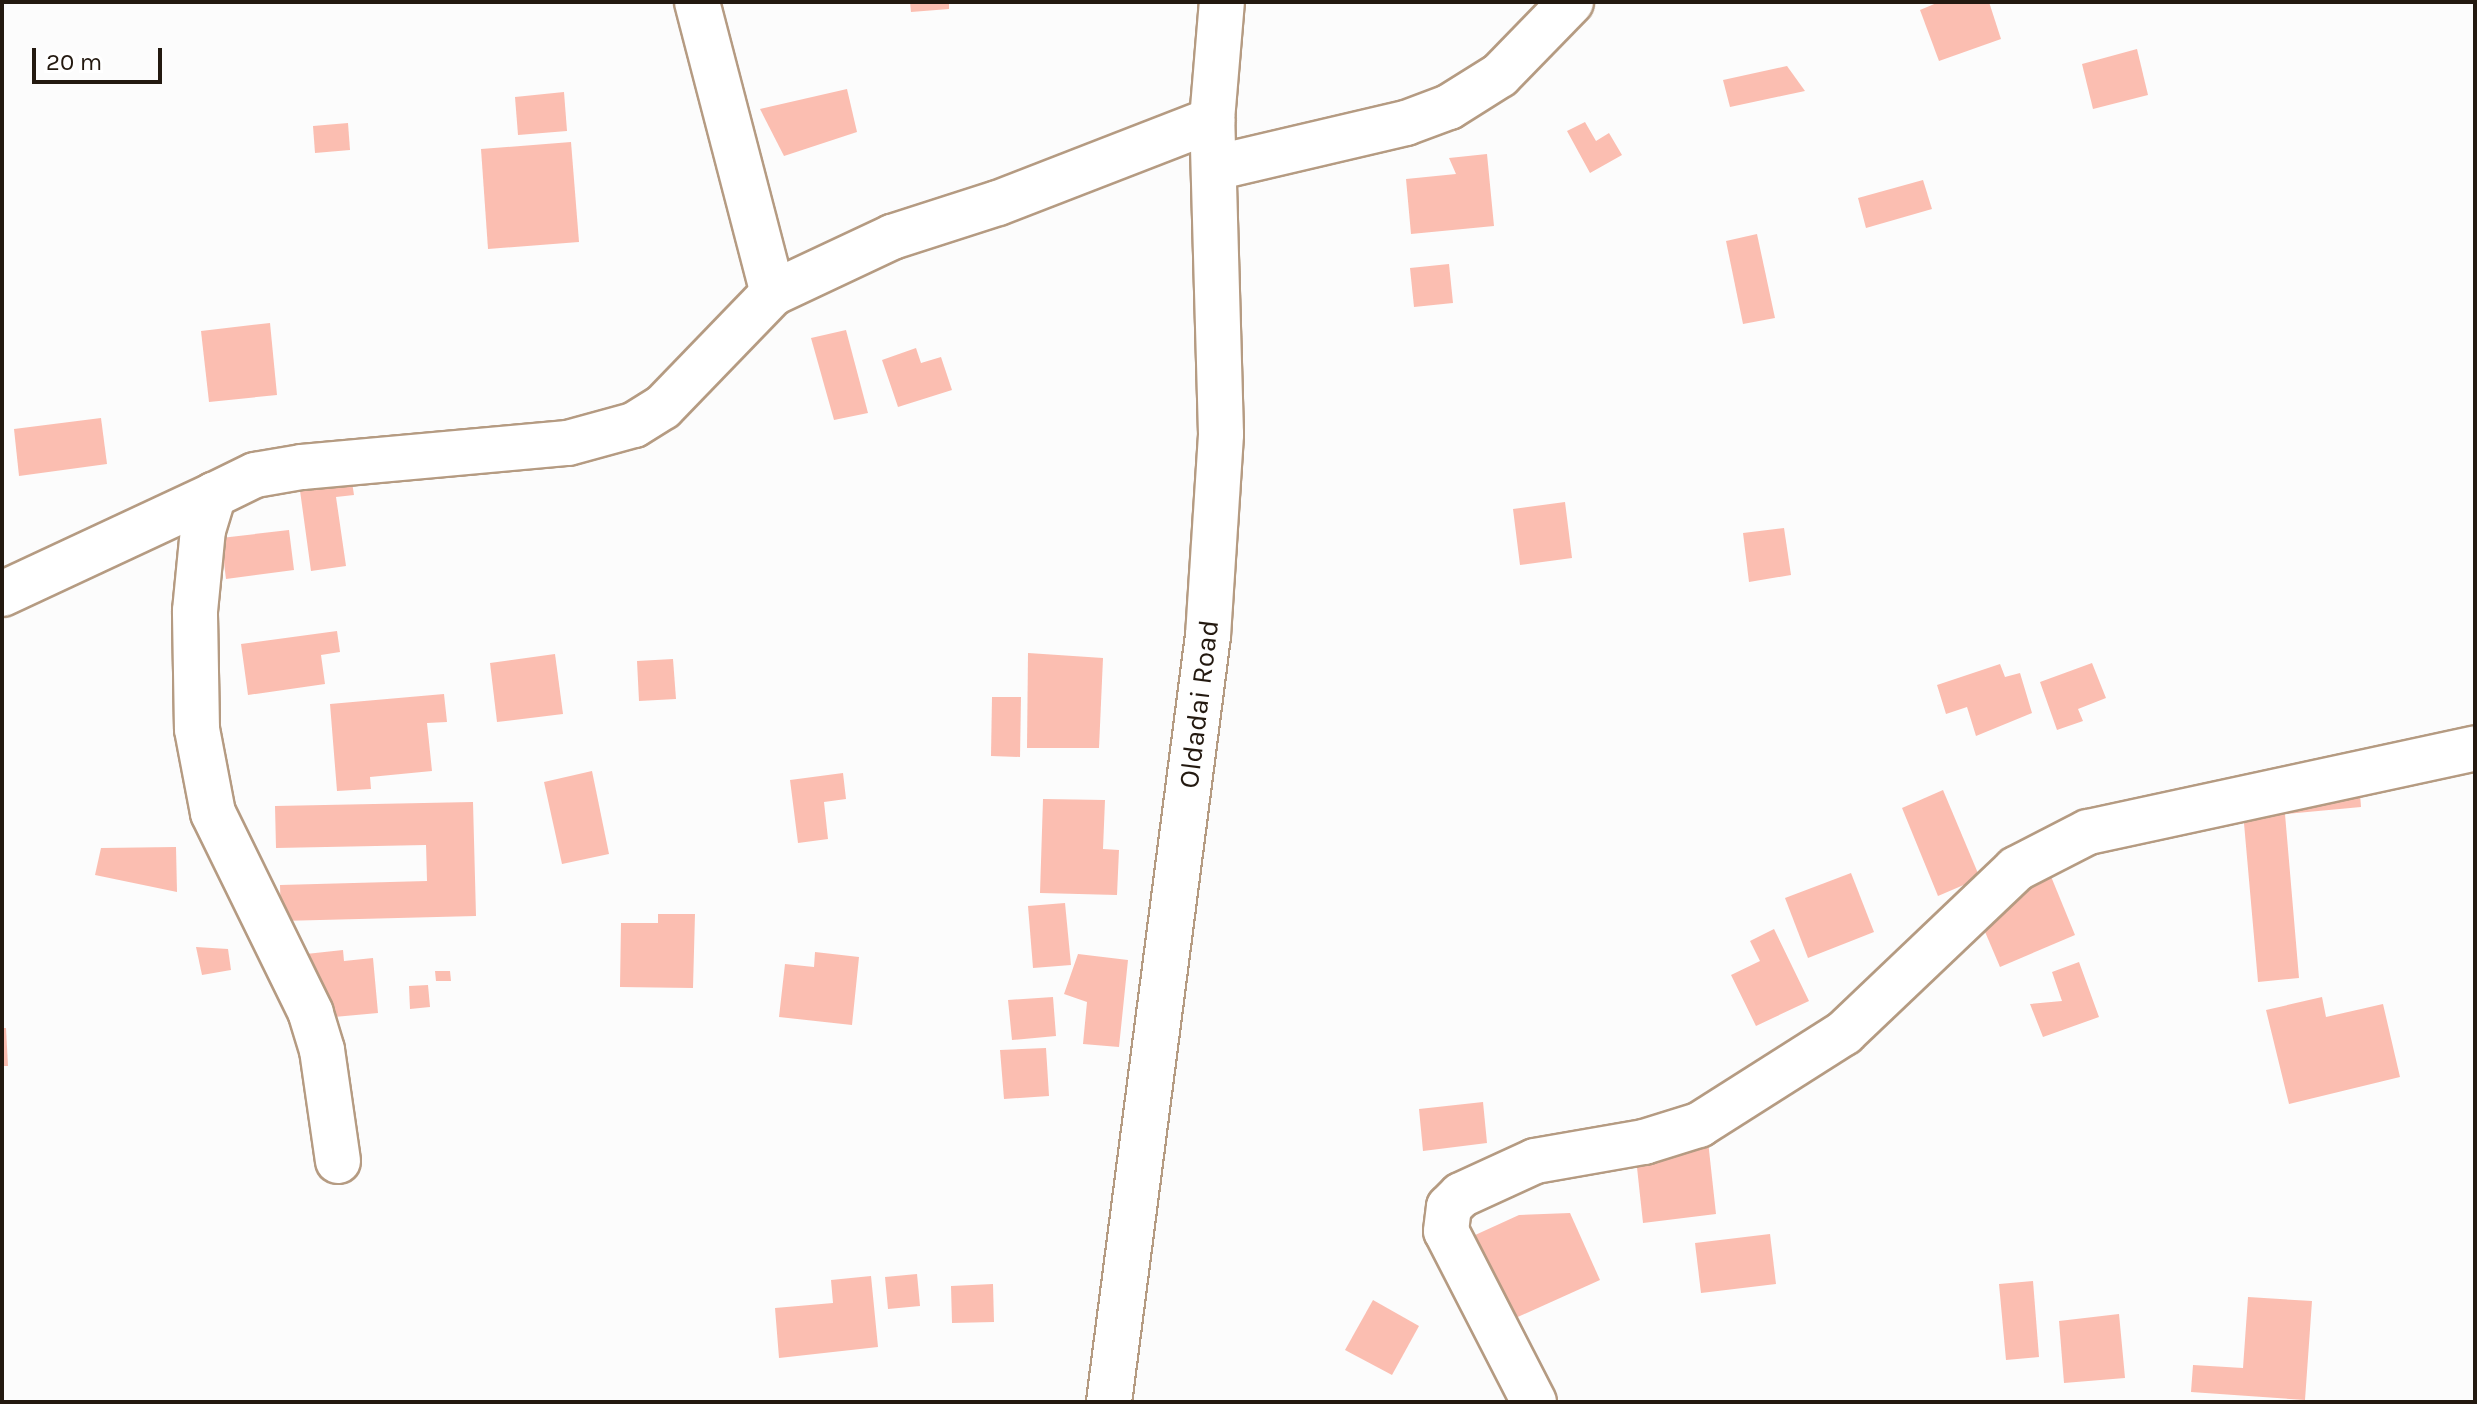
<!DOCTYPE html>
<html>
<head>
<meta charset="utf-8">
<style>
	body { margin:0 }
	#map { position:relative; width:2477px; height:1404px; overflow:hidden; background:#fcfcfc; font-family:Karla,sans-serif }
	div>[style] { position:absolute }
	.building>* { inset:0; background:#fbbeb1 }
	.roads { filter:drop-shadow(2px 0 #b59b82) drop-shadow(-2px 0 #b59b82) drop-shadow(0 2px #b59b82) drop-shadow(0 -2px #b59b82) }
	.minor>* { height:44px; margin:-22px; padding:0 22px; transform-origin:22px; border-radius:22px; background:#fff }
	span { translate:-50% -50%; white-space:nowrap; text-align:center; line-height:1.15; -webkit-text-stroke:6px #fff; paint-order:stroke }
	.street-label { font-size:28px; color:#231910 }
	.frame { position:absolute; inset:0; border:4px solid #231910; pointer-events:none }
	.scale { position:absolute; left:32px; top:48px; width:130px; height:36px; box-sizing:border-box; border:4px solid #231910; border-top:0; padding-left:10px; font-size:24px; line-height:28px; white-space:nowrap; color:#231910; -webkit-text-stroke:6px #fff; paint-order:stroke }
</style>
</head>
<body>
<div id="map">
	<div class="building">
		<i style="clip-path:polygon(910px 2px,949px 2px,949px 9px,911px 12px)"></i>
		<i style="clip-path:polygon(1989px 2px,2001px 39px,1939px 61px,1920px 10px,1939px 2px)"></i>
		<i style="clip-path:polygon(2137px 49px,2148px 95px,2093px 109px,2082px 64px)"></i>
		<i style="clip-path:polygon(1787px 66px,1805px 91px,1730px 107px,1723px 80px)"></i>
		<i style="clip-path:polygon(847px 89px,857px 132px,784px 156px,760px 109px)"></i>
		<i style="clip-path:polygon(564px 92px,567px 131px,518px 135px,515px 97px)"></i>
		<i style="clip-path:polygon(1585px 122px,1596px 141px,1609px 133px,1622px 155px,1590px 173px,1567px 131px)"></i>
		<i style="clip-path:polygon(348px 123px,350px 150px,315px 153px,313px 126px)"></i>
		<i style="clip-path:polygon(571px 142px,579px 242px,488px 249px,481px 149px)"></i>
		<i style="clip-path:polygon(1487px 154px,1494px 226px,1411px 234px,1406px 179px,1456px 174px,1449px 158px)"></i>
		<i style="clip-path:polygon(1923px 180px,1932px 209px,1866px 228px,1858px 198px)"></i>
		<i style="clip-path:polygon(1757px 234px,1775px 318px,1743px 324px,1726px 241px)"></i>
		<i style="clip-path:polygon(1449px 264px,1453px 303px,1414px 307px,1410px 268px)"></i>
		<i style="clip-path:polygon(270px 323px,277px 395px,209px 402px,201px 331px)"></i>
		<i style="clip-path:polygon(846px 330px,868px 413px,834px 420px,811px 338px)"></i>
		<i style="clip-path:polygon(916px 348px,921px 363px,941px 357px,952px 390px,898px 407px,882px 360px)"></i>
		<i style="clip-path:polygon(101px 418px,107px 464px,19px 476px,14px 429px)"></i>
		<i style="clip-path:polygon(350px 469px,354px 495px,336px 497px,346px 566px,311px 571px,298px 476px)"></i>
		<i style="clip-path:polygon(1565px 502px,1572px 558px,1520px 565px,1513px 509px)"></i>
		<i style="clip-path:polygon(1784px 528px,1791px 575px,1749px 582px,1743px 533px)"></i>
		<i style="clip-path:polygon(289px 530px,294px 570px,226px 579px,221px 538px)"></i>
		<i style="clip-path:polygon(337px 631px,340px 652px,321px 655px,325px 684px,248px 695px,241px 644px)"></i>
		<i style="clip-path:polygon(1028px 653px,1103px 658px,1099px 748px,1027px 748px)"></i>
		<i style="clip-path:polygon(555px 654px,563px 714px,497px 722px,490px 663px)"></i>
		<i style="clip-path:polygon(673px 659px,676px 699px,639px 701px,637px 661px)"></i>
		<i style="clip-path:polygon(2092px 663px,2106px 698px,2078px 709px,2083px 721px,2057px 730px,2040px 682px)"></i>
		<i style="clip-path:polygon(2000px 664px,2005px 677px,2020px 673px,2032px 713px,1976px 736px,1967px 707px,1946px 714px,1937px 685px)"></i>
		<i style="clip-path:polygon(444px 694px,447px 722px,427px 723px,432px 771px,370px 777px,371px 789px,337px 791px,330px 704px)"></i>
		<i style="clip-path:polygon(992px 697px,1021px 697px,1020px 757px,991px 756px)"></i>
		<i style="clip-path:polygon(2358px 767px,2361px 807px,2285px 814px,2299px 978px,2258px 982px,2240px 778px)"></i>
		<i style="clip-path:polygon(592px 771px,609px 854px,562px 864px,544px 782px)"></i>
		<i style="clip-path:polygon(843px 773px,846px 799px,824px 802px,828px 839px,798px 843px,790px 780px)"></i>
		<i style="clip-path:polygon(1943px 790px,1980px 878px,1938px 896px,1902px 808px)"></i>
		<i style="clip-path:polygon(1043px 799px,1105px 800px,1103px 849px,1119px 850px,1117px 895px,1040px 893px)"></i>
		<i style="clip-path:polygon(473px 802px,476px 916px,281px 921px,280px 885px,427px 881px,426px 845px,276px 848px,275px 806px)"></i>
		<i style="clip-path:polygon(176px 847px,177px 892px,95px 875px,101px 848px)"></i>
		<i style="clip-path:polygon(1851px 873px,1874px 932px,1808px 958px,1785px 898px)"></i>
		<i style="clip-path:polygon(2050px 874px,2075px 935px,2000px 967px,1974px 906px)"></i>
		<i style="clip-path:polygon(1065px 903px,1071px 965px,1033px 968px,1028px 906px)"></i>
		<i style="clip-path:polygon(658px 914px,695px 914px,693px 988px,620px 987px,621px 923px,658px 923px)"></i>
		<i style="clip-path:polygon(1774px 929px,1809px 1001px,1756px 1026px,1731px 975px,1760px 961px,1750px 941px)"></i>
		<i style="clip-path:polygon(196px 947px,228px 949px,231px 970px,202px 975px)"></i>
		<i style="clip-path:polygon(343px 950px,344px 961px,373px 958px,378px 1013px,312px 1019px,306px 954px)"></i>
		<i style="clip-path:polygon(815px 952px,859px 957px,852px 1025px,779px 1017px,785px 964px,814px 967px)"></i>
		<i style="clip-path:polygon(1078px 954px,1128px 960px,1119px 1047px,1083px 1044px,1087px 1002px,1064px 994px)"></i>
		<i style="clip-path:polygon(2079px 962px,2099px 1017px,2043px 1037px,2030px 1004px,2062px 1001px,2052px 972px)"></i>
		<i style="clip-path:polygon(435px 971px,450px 971px,451px 981px,436px 981px)"></i>
		<i style="clip-path:polygon(428px 985px,430px 1007px,410px 1009px,409px 986px)"></i>
		<i style="clip-path:polygon(1053px 997px,1056px 1036px,1012px 1040px,1008px 1000px)"></i>
		<i style="clip-path:polygon(2322px 997px,2326px 1017px,2383px 1004px,2400px 1077px,2289px 1104px,2266px 1010px)"></i>
		<i style="clip-path:polygon(2px 1028px,6px 1028px,8px 1066px,2px 1066px)"></i>
		<i style="clip-path:polygon(1046px 1048px,1049px 1096px,1004px 1099px,1000px 1050px)"></i>
		<i style="clip-path:polygon(1483px 1102px,1487px 1143px,1423px 1151px,1419px 1109px)"></i>
		<i style="clip-path:polygon(1708px 1141px,1716px 1214px,1643px 1223px,1635px 1149px)"></i>
		<i style="clip-path:polygon(1570px 1213px,1600px 1280px,1511px 1320px,1473px 1236px,1519px 1215px)"></i>
		<i style="clip-path:polygon(1770px 1234px,1776px 1284px,1701px 1293px,1695px 1243px)"></i>
		<i style="clip-path:polygon(917px 1274px,920px 1306px,888px 1309px,885px 1277px)"></i>
		<i style="clip-path:polygon(871px 1276px,878px 1347px,779px 1358px,775px 1308px,833px 1303px,831px 1280px)"></i>
		<i style="clip-path:polygon(2033px 1281px,2039px 1357px,2006px 1360px,1999px 1284px)"></i>
		<i style="clip-path:polygon(993px 1284px,994px 1322px,952px 1323px,951px 1286px)"></i>
		<i style="clip-path:polygon(2248px 1297px,2312px 1301px,2305px 1400px,2191px 1392px,2193px 1365px,2243px 1368px)"></i>
		<i style="clip-path:polygon(1373px 1300px,1419px 1326px,1392px 1375px,1345px 1350px)"></i>
		<i style="clip-path:polygon(2119px 1314px,2125px 1378px,2064px 1383px,2059px 1321px)"></i>
	</div>
	<div class="roads">
		<div class="minor">
			<i style="left:697px;top:2px;width:301px;rotate:75.4deg"></i>
			<i style="left:1214px;top:168px;width:197px;rotate:-13.2deg"></i>
			<i style="left:1406px;top:123px;width:46px;rotate:-20.4deg"></i>
			<i style="left:1449px;top:107px;width:60px;rotate:-32.1deg"></i>
			<i style="left:1500px;top:75px;width:102px;rotate:-45.8deg"></i>
			<i style="left:2px;top:594px;width:234px;rotate:-25deg"></i>
			<i style="left:338px;top:1161px;width:112px;rotate:-98.2deg"></i>
			<i style="left:322px;top:1050px;width:39px;rotate:-107deg"></i>
			<i style="left:311px;top:1013px;width:223px;rotate:-116.1deg"></i>
			<i style="left:213px;top:813px;width:86px;rotate:-100.8deg"></i>
			<i style="left:197px;top:729px;width:118px;rotate:-91deg"></i>
			<i style="left:195px;top:611px;width:81px;rotate:-84.4deg"></i>
			<i style="left:203px;top:530px;width:37px;rotate:-73deg"></i>
			<i style="left:214px;top:495px;width:46px;rotate:-26deg"></i>
			<i style="left:255px;top:475px;width:48px;rotate:-9.7deg"></i>
			<i style="left:302px;top:467px;width:267px;rotate:-5.2deg"></i>
			<i style="left:568px;top:443px;width:68px;rotate:-15.3deg"></i>
			<i style="left:634px;top:425px;width:34px;rotate:-32deg"></i>
			<i style="left:663px;top:407px;width:158px;rotate:-46deg"></i>
			<i style="left:773px;top:293px;width:132px;rotate:-25.2deg"></i>
			<i style="left:892px;top:237px;width:111px;rotate:-17.8deg"></i>
			<i style="left:998px;top:203px;width:230px;rotate:-21.2deg"></i>
			<i style="left:1109px;top:1402px;width:772px;rotate:-82.64deg"></i>
			<i style="left:1208px;top:636px;width:202px;rotate:-86.3deg"></i>
			<i style="left:1221px;top:434px;width:314px;rotate:-91.6deg"></i>
			<i style="left:1212px;top:120px;width:118px;rotate:-85.2deg"></i>
			<i style="left:1534px;top:1402px;width:192px;rotate:-117.2deg"></i>
			<i style="left:1446px;top:1231px;width:24px;rotate:-83deg"></i>
			<i style="left:1449px;top:1207px;width:17px;rotate:-45deg"></i>
			<i style="left:1461px;top:1195px;width:81px;rotate:-24.7deg"></i>
			<i style="left:1535px;top:1161px;width:111px;rotate:-9.9deg"></i>
			<i style="left:1644px;top:1142px;width:58px;rotate:-17.2deg"></i>
			<i style="left:1699px;top:1125px;width:172px;rotate:-32.4deg"></i>
			<i style="left:1844px;top:1033px;width:238px;rotate:-43.6deg"></i>
			<i style="left:2016px;top:869px;width:81px;rotate:-27.2deg"></i>
			<i style="left:2088px;top:832px;width:396px;rotate:-12.2deg"></i>
		</div>
	</div>
	<div class="street-label">
		<span style="left:1199px;top:704px;rotate:-83deg">Oldadai Road</span>
	</div>
	<div class="frame"></div>
	<div class="scale">20 m</div>
</div>
</body>
</html>
